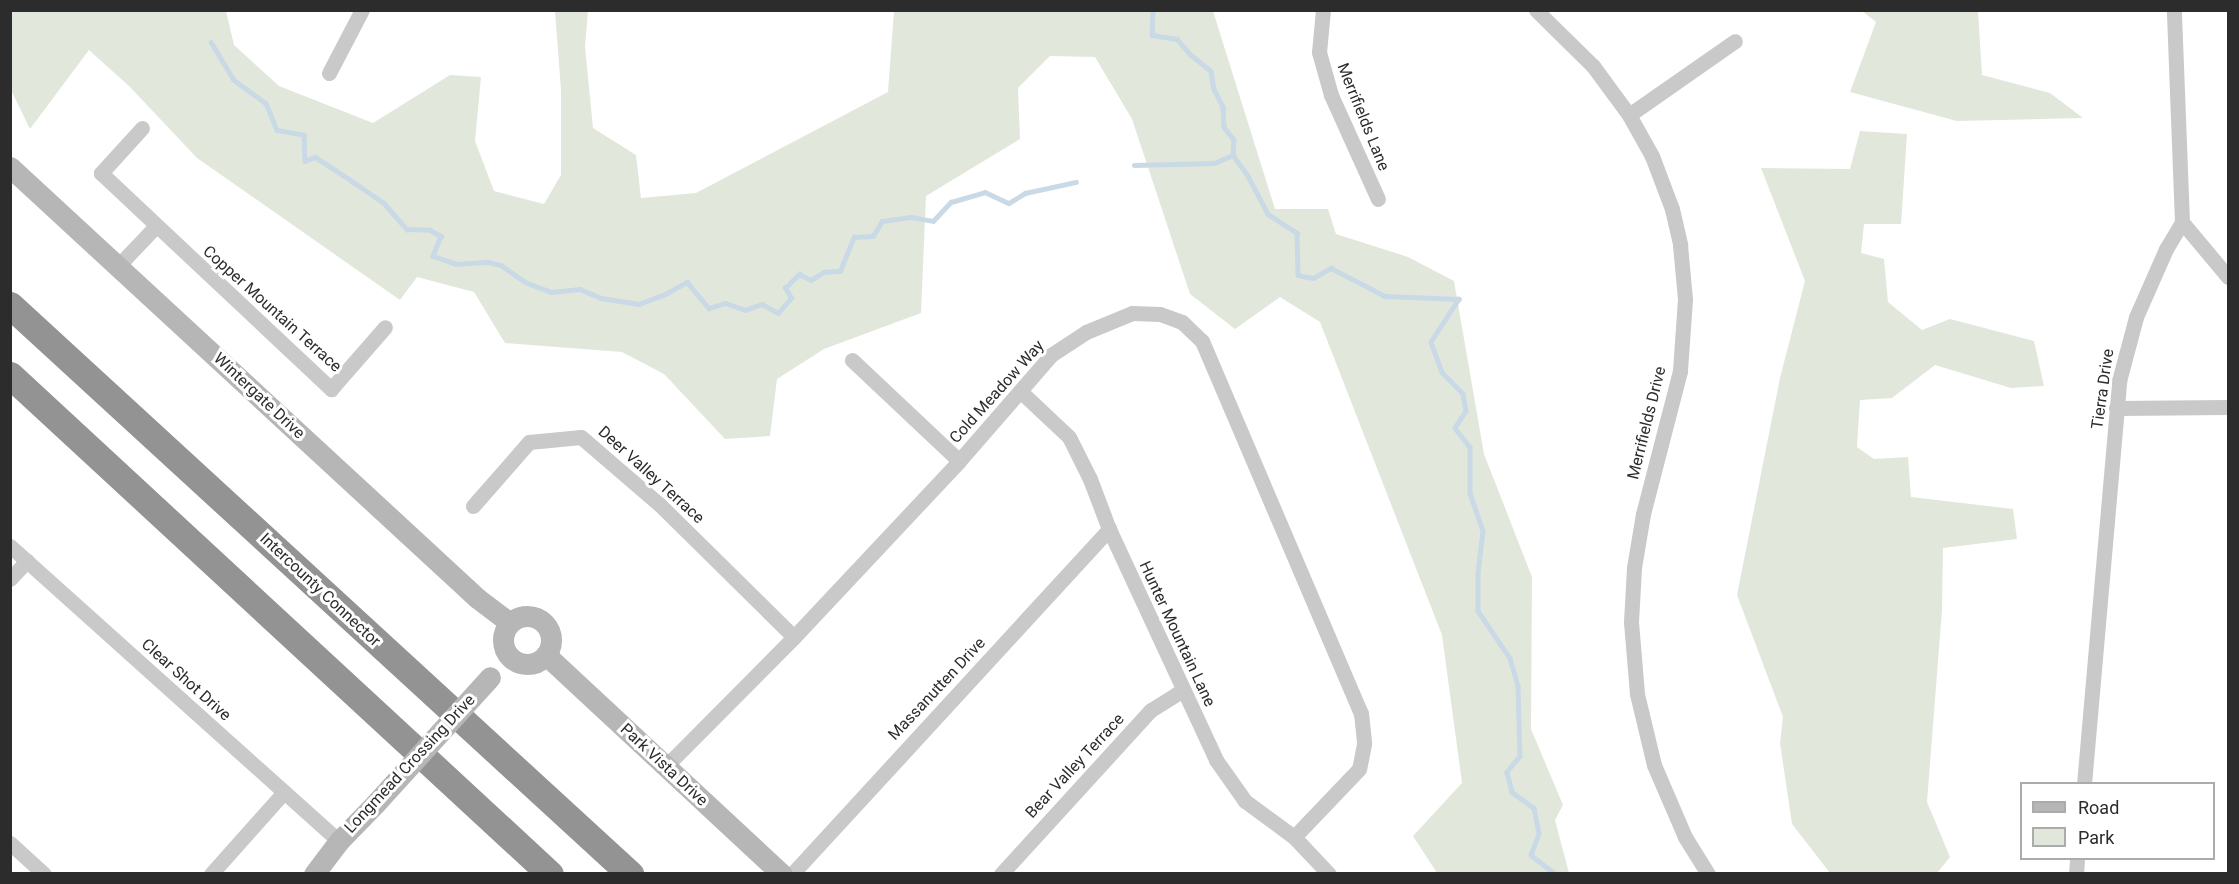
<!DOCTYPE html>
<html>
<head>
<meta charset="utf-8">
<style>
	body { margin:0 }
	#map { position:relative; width:2239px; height:884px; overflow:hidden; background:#fff; font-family:Roboto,sans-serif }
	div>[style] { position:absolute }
	.green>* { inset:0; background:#e1e8db }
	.stream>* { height:4.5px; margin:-2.25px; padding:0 2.25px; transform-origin:2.25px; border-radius:2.25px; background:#c9d9e6 }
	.street>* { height:15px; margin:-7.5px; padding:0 7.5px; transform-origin:7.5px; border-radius:7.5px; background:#c9c9c9 }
	.secondary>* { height:21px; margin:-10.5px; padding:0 10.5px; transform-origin:10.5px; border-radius:10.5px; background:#b6b6b6 }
	.secondary>.ring { margin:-10.5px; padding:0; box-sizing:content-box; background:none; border:21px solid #b6b6b6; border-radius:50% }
	.highway>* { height:27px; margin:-13.5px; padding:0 13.5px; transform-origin:13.5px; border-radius:13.5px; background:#939393 }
	.secondary-bridge>* { height:21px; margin:-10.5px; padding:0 10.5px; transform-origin:10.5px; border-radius:10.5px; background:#b6b6b6 }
	span { translate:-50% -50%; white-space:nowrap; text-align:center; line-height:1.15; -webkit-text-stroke:6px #fff; paint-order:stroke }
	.street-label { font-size:16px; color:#2c2c2c }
	.frame { position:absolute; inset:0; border:12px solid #2c2c2c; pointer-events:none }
	.legend { position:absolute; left:2020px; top:782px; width:195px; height:78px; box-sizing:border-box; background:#fff; border:2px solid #ababab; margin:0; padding:8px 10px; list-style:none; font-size:18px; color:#2c2c2c }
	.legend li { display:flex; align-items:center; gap:12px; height:30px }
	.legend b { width:30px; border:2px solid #ababab }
</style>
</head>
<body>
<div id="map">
	<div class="green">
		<i style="clip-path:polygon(11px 10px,226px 11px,234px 45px,279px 86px,373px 123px,450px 75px,481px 77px,475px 141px,494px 191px,544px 204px,561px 175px,561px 90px,555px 11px,588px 11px,585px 47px,593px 128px,636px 155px,641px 198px,696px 193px,888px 92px,894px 11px,1213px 11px,1275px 209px,1328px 209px,1336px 234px,1408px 257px,1454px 281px,1484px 454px,1532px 577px,1531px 729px,1563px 805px,1555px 820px,1569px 873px,1437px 873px,1413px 836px,1462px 783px,1442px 635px,1320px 322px,1280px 297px,1235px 329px,1190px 294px,1132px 119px,1095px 57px,1050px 56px,1018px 88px,1020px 139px,926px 196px,921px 313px,824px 349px,777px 379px,770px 436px,725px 439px,664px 374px,622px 352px,505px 343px,474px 292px,417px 277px,400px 300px,197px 158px,130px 87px,89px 50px,30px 129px,11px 90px)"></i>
		<i style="clip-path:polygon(1862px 11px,1978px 11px,1982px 75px,2050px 93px,2083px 118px,1957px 121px,1850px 92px,1876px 22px)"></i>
		<i style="clip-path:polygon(1860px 131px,1907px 134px,1901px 224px,1864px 224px,1861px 253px,1884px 259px,1888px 302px,1922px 330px,1950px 319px,2034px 341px,2044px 386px,2011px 388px,1935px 365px,1892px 398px,1860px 400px,1857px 447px,1874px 459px,1908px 457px,1911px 497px,2013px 509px,2017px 539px,1943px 548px,1942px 610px,1927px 802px,1950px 857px,1937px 873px,1830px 873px,1792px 824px,1780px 743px,1783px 717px,1737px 595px,1780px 378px,1805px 281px,1761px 168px,1850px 169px)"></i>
	</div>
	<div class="stream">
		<i style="left:1153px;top:10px;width:25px;rotate:92deg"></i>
		<i style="left:1152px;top:35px;width:25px;rotate:9deg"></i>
		<i style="left:1177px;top:39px;width:20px;rotate:49deg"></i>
		<i style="left:1190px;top:54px;width:27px;rotate:39deg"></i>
		<i style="left:1211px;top:71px;width:18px;rotate:81deg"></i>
		<i style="left:1214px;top:89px;width:20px;rotate:63deg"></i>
		<i style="left:1223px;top:107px;width:20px;rotate:87deg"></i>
		<i style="left:1224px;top:127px;width:16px;rotate:52deg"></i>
		<i style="left:1234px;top:140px;width:15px;rotate:94deg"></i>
		<i style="left:211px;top:42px;width:44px;rotate:58.8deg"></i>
		<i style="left:234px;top:80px;width:39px;rotate:36deg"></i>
		<i style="left:266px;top:103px;width:29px;rotate:68deg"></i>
		<i style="left:277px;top:130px;width:27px;rotate:10deg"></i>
		<i style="left:304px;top:135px;width:26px;rotate:88deg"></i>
		<i style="left:305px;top:161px;width:11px;rotate:-22deg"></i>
		<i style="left:315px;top:157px;width:40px;rotate:32.9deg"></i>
		<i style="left:349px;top:179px;width:42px;rotate:34.4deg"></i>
		<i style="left:384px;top:203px;width:35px;rotate:49deg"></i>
		<i style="left:407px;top:229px;width:23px;rotate:2deg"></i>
		<i style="left:430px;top:230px;width:13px;rotate:29deg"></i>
		<i style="left:441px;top:236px;width:22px;rotate:112deg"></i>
		<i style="left:433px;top:256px;width:24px;rotate:19deg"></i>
		<i style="left:456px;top:264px;width:32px;rotate:-4deg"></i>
		<i style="left:488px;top:262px;width:13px;rotate:13deg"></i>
		<i style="left:501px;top:265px;width:29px;rotate:35deg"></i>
		<i style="left:525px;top:282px;width:28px;rotate:21deg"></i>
		<i style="left:551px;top:292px;width:29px;rotate:-6deg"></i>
		<i style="left:580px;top:289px;width:23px;rotate:23deg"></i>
		<i style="left:601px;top:298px;width:38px;rotate:9deg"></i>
		<i style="left:639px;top:304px;width:30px;rotate:-21deg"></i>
		<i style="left:667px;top:293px;width:23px;rotate:-29deg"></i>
		<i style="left:687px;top:282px;width:34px;rotate:50deg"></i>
		<i style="left:709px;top:308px;width:17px;rotate:-17deg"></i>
		<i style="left:725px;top:303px;width:21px;rotate:19deg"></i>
		<i style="left:745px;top:310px;width:18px;rotate:-19deg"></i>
		<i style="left:762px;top:304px;width:18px;rotate:29deg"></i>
		<i style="left:778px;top:313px;width:20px;rotate:-49deg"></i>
		<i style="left:791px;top:298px;width:12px;rotate:-121deg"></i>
		<i style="left:785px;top:288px;width:20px;rotate:-45deg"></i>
		<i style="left:799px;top:274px;width:13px;rotate:27deg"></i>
		<i style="left:811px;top:280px;width:15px;rotate:-32deg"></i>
		<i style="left:824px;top:272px;width:16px;rotate:-4deg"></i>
		<i style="left:840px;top:271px;width:37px;rotate:-68deg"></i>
		<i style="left:854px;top:237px;width:19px;rotate:-3deg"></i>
		<i style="left:873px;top:236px;width:17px;rotate:-59deg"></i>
		<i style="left:882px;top:221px;width:29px;rotate:-8deg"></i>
		<i style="left:911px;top:217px;width:22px;rotate:10deg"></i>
		<i style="left:933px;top:221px;width:26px;rotate:-47deg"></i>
		<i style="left:951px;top:202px;width:35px;rotate:-16deg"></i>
		<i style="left:985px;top:192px;width:26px;rotate:25deg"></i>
		<i style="left:1009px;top:203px;width:19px;rotate:-32deg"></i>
		<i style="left:1025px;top:193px;width:52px;rotate:-12.2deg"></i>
		<i style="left:1134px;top:165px;width:80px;rotate:-1.4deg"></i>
		<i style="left:1214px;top:163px;width:21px;rotate:-23deg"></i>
		<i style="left:1233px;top:155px;width:24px;rotate:54deg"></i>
		<i style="left:1247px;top:174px;width:45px;rotate:62.3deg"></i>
		<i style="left:1268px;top:214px;width:35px;rotate:33deg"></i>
		<i style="left:1297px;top:233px;width:42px;rotate:88.6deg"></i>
		<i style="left:1298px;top:275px;width:15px;rotate:11deg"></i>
		<i style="left:1313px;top:278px;width:21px;rotate:-29deg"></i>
		<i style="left:1331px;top:268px;width:61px;rotate:27.4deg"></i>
		<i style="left:1385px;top:296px;width:74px;rotate:2.3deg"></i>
		<i style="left:1459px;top:299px;width:51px;rotate:123.1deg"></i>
		<i style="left:1431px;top:342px;width:32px;rotate:70deg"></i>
		<i style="left:1442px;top:372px;width:30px;rotate:46deg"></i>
		<i style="left:1463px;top:394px;width:17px;rotate:80deg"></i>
		<i style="left:1466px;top:411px;width:20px;rotate:123deg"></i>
		<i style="left:1455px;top:428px;width:24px;rotate:52deg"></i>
		<i style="left:1470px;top:447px;width:46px;rotate:90deg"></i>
		<i style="left:1470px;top:493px;width:40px;rotate:71.1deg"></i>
		<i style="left:1483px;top:531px;width:42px;rotate:96.8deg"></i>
		<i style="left:1478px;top:573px;width:38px;rotate:90deg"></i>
		<i style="left:1478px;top:611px;width:57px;rotate:55.8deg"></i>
		<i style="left:1510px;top:658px;width:29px;rotate:74deg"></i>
		<i style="left:1518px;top:686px;width:70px;rotate:88.4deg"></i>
		<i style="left:1520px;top:756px;width:21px;rotate:129deg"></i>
		<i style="left:1507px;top:772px;width:21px;rotate:76deg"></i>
		<i style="left:1512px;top:792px;width:27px;rotate:36deg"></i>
		<i style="left:1534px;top:808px;width:26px;rotate:79deg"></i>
		<i style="left:1539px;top:834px;width:22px;rotate:111deg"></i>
		<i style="left:1531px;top:855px;width:31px;rotate:38deg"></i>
	</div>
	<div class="street">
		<i style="left:1323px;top:10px;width:42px;rotate:95.4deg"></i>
		<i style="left:1319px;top:52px;width:45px;rotate:74.4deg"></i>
		<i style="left:1331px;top:95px;width:114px;rotate:65.7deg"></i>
		<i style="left:1536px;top:10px;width:80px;rotate:44.5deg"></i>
		<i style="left:1593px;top:66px;width:61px;rotate:53.7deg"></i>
		<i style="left:1629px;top:115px;width:47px;rotate:60.7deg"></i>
		<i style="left:1652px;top:156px;width:57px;rotate:69.3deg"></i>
		<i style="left:1672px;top:209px;width:37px;rotate:77deg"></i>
		<i style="left:1680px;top:245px;width:54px;rotate:84.7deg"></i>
		<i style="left:1685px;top:299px;width:72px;rotate:94deg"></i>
		<i style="left:1680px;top:371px;width:148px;rotate:104.5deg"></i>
		<i style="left:1643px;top:514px;width:55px;rotate:99.5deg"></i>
		<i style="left:1634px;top:568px;width:54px;rotate:93.2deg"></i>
		<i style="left:1631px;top:622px;width:72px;rotate:85.2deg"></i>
		<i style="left:1637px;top:694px;width:73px;rotate:76.5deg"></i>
		<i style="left:1654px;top:765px;width:78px;rotate:66.7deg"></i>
		<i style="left:1685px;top:837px;width:44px;rotate:58.1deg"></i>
		<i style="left:329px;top:73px;width:71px;rotate:-62.4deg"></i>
		<i style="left:1629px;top:115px;width:129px;rotate:-34.9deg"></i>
		<i style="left:142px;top:128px;width:61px;rotate:132.3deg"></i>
		<i style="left:101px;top:173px;width:316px;rotate:43.2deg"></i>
		<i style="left:331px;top:389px;width:82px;rotate:-48.9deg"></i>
		<i style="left:2182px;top:222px;width:72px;rotate:50.1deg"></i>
		<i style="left:118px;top:266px;width:55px;rotate:-46.5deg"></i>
		<i style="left:852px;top:360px;width:147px;rotate:43.3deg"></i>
		<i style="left:1020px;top:391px;width:67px;rotate:43.2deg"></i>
		<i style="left:1069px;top:437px;width:47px;rotate:63.4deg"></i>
		<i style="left:1090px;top:479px;width:53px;rotate:69.2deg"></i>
		<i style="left:1109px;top:529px;width:255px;rotate:65.1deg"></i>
		<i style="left:1216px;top:760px;width:50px;rotate:54.7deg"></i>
		<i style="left:1245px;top:801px;width:61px;rotate:36.3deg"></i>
		<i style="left:1294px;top:837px;width:51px;rotate:46.6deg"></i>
		<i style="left:2116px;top:408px;width:112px;rotate:-0.5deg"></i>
		<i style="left:473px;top:506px;width:85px;rotate:-48.8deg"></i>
		<i style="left:529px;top:442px;width:52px;rotate:-5.5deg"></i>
		<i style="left:581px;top:437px;width:104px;rotate:40.7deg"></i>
		<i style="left:660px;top:505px;width:188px;rotate:44.6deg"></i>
		<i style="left:10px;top:546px;width:442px;rotate:41.9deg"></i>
		<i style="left:10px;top:579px;width:25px;rotate:-47deg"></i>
		<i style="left:665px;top:767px;width:183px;rotate:-45.2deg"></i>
		<i style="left:794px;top:637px;width:241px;rotate:-46.8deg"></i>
		<i style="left:959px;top:461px;width:140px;rotate:-49deg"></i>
		<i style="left:1051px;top:355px;width:42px;rotate:-33.3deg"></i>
		<i style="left:1086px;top:332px;width:50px;rotate:-22.4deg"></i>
		<i style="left:1132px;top:313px;width:28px;rotate:2deg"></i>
		<i style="left:1160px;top:314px;width:23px;rotate:20deg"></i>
		<i style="left:1182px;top:322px;width:28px;rotate:44deg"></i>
		<i style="left:1202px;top:341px;width:405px;rotate:66.9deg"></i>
		<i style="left:1361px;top:713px;width:31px;rotate:84deg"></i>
		<i style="left:1364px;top:744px;width:25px;rotate:101deg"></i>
		<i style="left:1359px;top:769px;width:94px;rotate:133.7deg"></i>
		<i style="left:2084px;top:784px;width:405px;rotate:-85deg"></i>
		<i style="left:2119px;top:381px;width:66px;rotate:-75.1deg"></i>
		<i style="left:2136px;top:317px;width:74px;rotate:-66.2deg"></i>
		<i style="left:2166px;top:249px;width:31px;rotate:-59deg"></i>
		<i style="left:2182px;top:222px;width:212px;rotate:-92.2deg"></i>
		<i style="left:10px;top:843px;width:46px;rotate:42.4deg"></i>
		<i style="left:211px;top:874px;width:110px;rotate:-48.3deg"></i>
		<i style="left:792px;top:874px;width:469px;rotate:-47.4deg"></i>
		<i style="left:1001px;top:874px;width:222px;rotate:-47.6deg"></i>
		<i style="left:1151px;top:710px;width:38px;rotate:-32deg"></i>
		<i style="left:2076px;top:874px;width:16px;rotate:-86deg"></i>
	</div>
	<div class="secondary">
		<i style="left:10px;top:167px;width:635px;rotate:42.7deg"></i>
		<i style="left:477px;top:598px;width:41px;rotate:37.1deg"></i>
		<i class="ring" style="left:503px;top:616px;width:27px;height:27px"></i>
		<i style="left:546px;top:655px;width:322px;rotate:42.9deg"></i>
		<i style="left:314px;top:874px;width:41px;rotate:-52.9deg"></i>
		<i style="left:339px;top:841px;width:52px;rotate:-45.8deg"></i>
	</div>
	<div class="highway">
		<i style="left:10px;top:305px;width:842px;rotate:42.54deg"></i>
		<i style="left:10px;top:375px;width:735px;rotate:42.74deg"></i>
	</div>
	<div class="secondary-bridge">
		<i style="left:375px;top:804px;width:171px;rotate:-47.8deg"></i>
	</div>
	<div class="street-label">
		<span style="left:1363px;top:117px;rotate:68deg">Merrifields Lane</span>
		<span style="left:272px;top:309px;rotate:42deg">Copper Mountain Terrace</span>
		<span style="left:2103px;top:389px;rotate:-82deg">Tierra Drive</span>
		<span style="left:997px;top:392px;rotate:-48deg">Cold Meadow Way</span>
		<span style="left:259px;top:396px;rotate:43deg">Wintergate Drive</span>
		<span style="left:1647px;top:423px;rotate:-76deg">Merrifields Drive</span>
		<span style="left:651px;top:475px;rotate:42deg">Deer Valley Terrace</span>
		<span style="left:320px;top:590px;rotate:43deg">Intercounty Connector</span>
		<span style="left:1177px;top:634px;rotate:65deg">Hunter Mountain Lane</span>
		<span style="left:186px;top:680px;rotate:42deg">Clear Shot Drive</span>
		<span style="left:937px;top:689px;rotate:-47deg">Massanutten Drive</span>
		<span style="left:410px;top:764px;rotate:-47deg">Longmead Crossing Drive</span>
		<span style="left:664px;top:765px;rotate:43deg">Park Vista Drive</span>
		<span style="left:1075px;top:766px;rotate:-47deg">Bear Valley Terrace</span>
	</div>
	<div class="frame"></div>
	<ul class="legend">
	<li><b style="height:8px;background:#b6b6b6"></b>Road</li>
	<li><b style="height:16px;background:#e1e8db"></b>Park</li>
	</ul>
</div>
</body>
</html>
